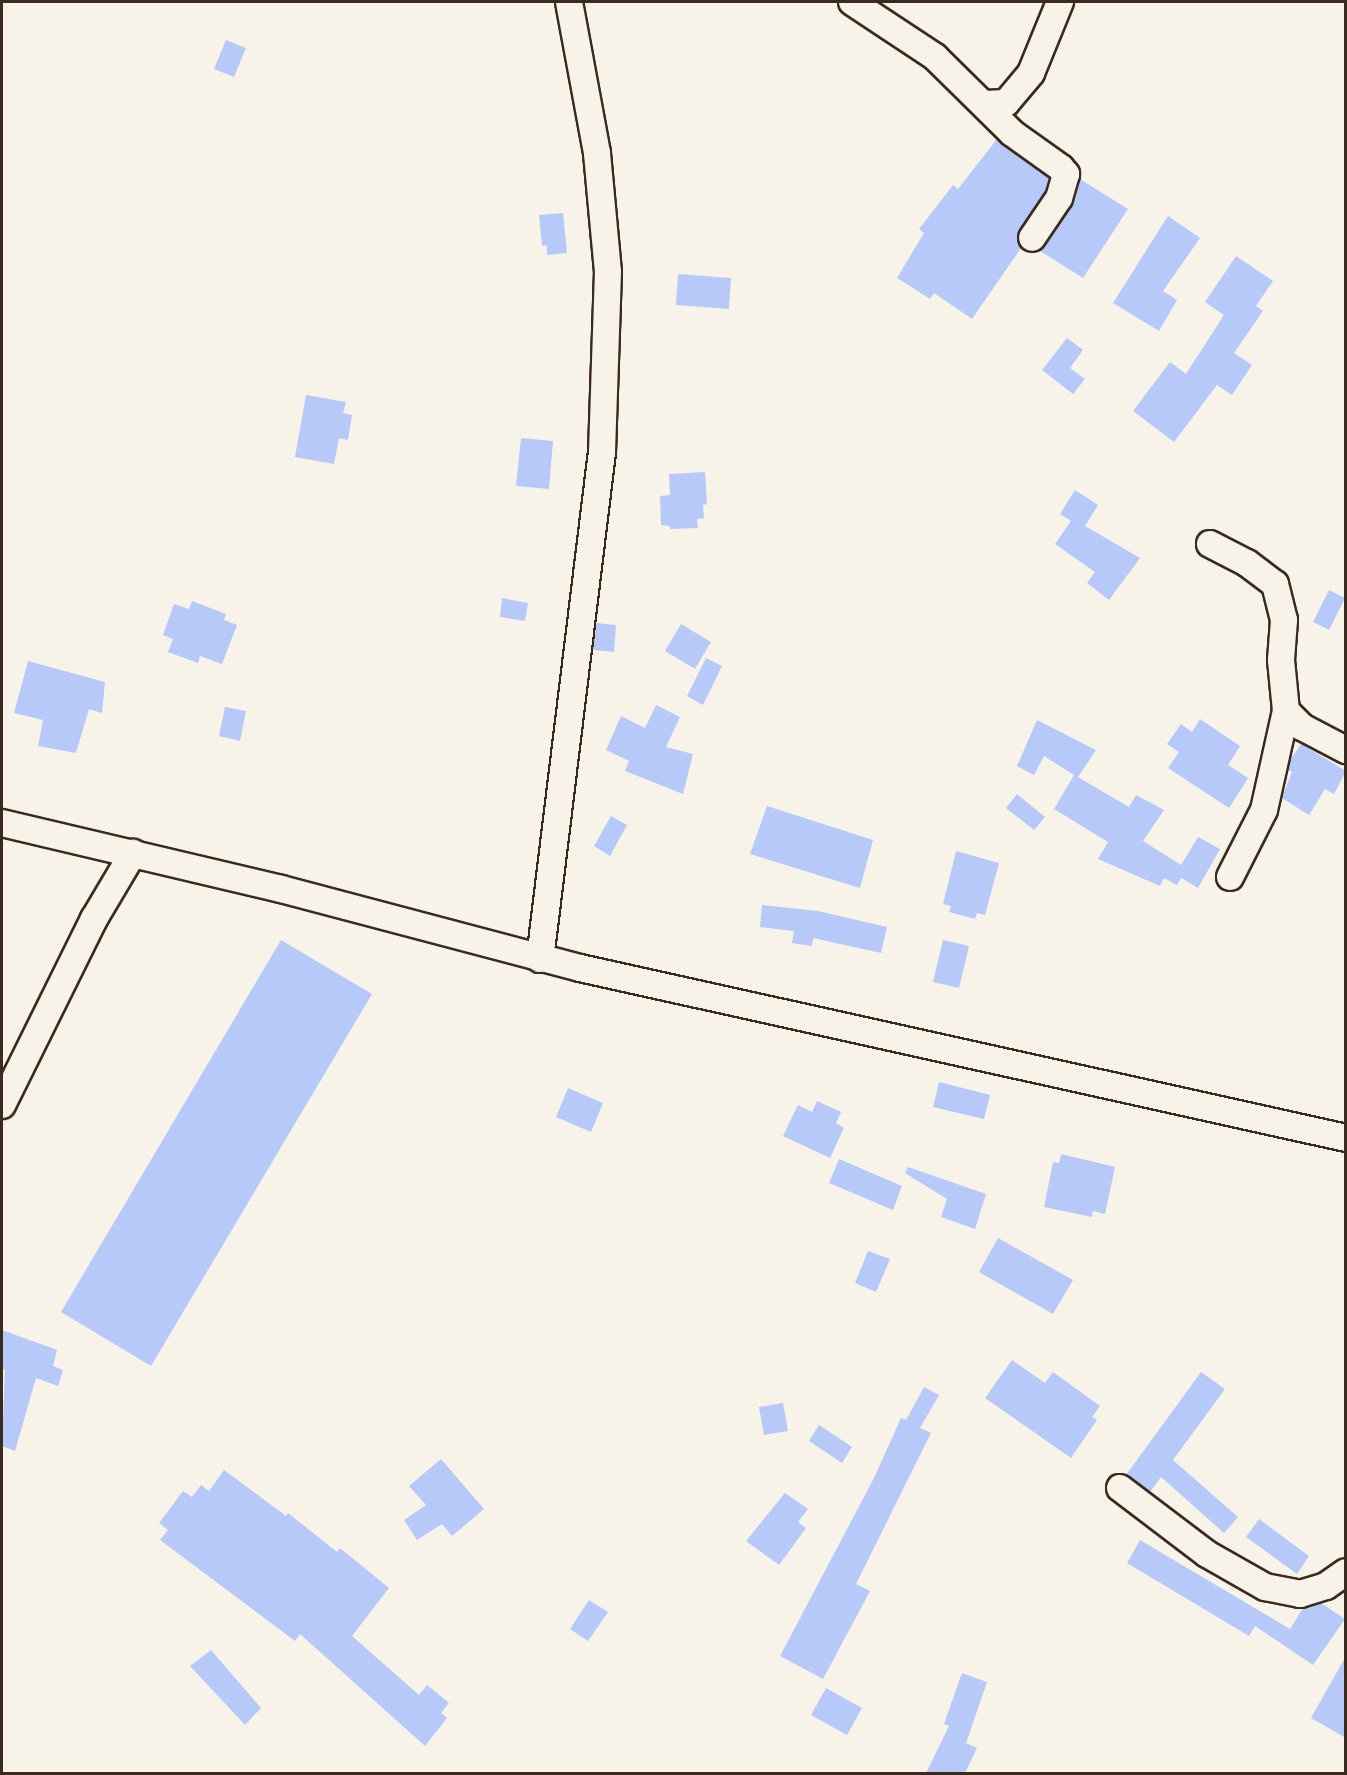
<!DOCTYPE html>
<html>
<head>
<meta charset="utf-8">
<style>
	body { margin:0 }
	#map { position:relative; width:1347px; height:1775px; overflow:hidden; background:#f7f3e8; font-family:"Comic Neue",sans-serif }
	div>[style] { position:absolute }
	.building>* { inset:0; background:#b7c9f9 }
	.roads { filter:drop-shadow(2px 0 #3b2a1e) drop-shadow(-2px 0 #3b2a1e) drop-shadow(0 2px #3b2a1e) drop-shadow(0 -2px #3b2a1e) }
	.minor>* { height:26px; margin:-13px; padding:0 13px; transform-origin:13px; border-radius:13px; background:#f7f3e8 }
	span { translate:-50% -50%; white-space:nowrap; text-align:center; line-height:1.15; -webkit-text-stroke:5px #f7f3e8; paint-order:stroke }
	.frame { position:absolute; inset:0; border:3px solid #3b2a1e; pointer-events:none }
</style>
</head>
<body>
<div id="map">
	<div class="building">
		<i style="clip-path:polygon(226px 40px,246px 48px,234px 77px,214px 69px)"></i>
		<i style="clip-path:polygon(997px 139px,1049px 178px,1045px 192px,1019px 230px,1017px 238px,1021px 248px,972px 319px,934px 293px,930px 299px,897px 278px,924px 233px,919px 229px,953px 185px,958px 189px)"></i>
		<i style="clip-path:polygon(1080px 179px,1128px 209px,1083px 278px,1040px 251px,1071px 206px)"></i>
		<i style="clip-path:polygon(563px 213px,567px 253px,547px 255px,547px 245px,542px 246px,539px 215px)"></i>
		<i style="clip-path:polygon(1168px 216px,1200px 238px,1163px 291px,1177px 300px,1159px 331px,1113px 303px)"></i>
		<i style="clip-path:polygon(1236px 256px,1273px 281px,1256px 306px,1263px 311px,1234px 353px,1252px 365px,1232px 395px,1217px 385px,1174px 442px,1133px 411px,1170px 362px,1186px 374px,1224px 315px,1205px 302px)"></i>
		<i style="clip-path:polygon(678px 274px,731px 278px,729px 309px,676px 305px)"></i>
		<i style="clip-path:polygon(1067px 338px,1083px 350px,1070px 368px,1085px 379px,1073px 394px,1042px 370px)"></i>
		<i style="clip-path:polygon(306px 395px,346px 402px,343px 413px,352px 415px,348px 440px,339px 438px,334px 464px,295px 457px)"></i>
		<i style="clip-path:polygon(521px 438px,553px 441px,549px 489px,516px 486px)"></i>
		<i style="clip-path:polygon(705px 472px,707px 504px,703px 505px,704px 518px,697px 519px,698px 528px,670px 529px,670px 526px,661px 525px,660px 496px,670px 495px,669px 474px)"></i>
		<i style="clip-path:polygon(1075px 490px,1098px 505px,1085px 526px,1140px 558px,1109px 600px,1087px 583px,1095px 572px,1055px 544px,1071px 521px,1060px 514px)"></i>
		<i style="clip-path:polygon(1329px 590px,1345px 598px,1329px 630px,1313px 622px)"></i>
		<i style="clip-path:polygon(502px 598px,528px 603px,525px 621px,500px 617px)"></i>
		<i style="clip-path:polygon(192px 601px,226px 614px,224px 620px,237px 625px,222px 664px,200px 656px,198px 663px,168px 652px,173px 639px,163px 635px,174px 604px,189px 609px)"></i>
		<i style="clip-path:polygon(596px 623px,616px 625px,614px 652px,593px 650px)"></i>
		<i style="clip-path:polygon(681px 624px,711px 642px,695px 669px,665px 651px)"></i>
		<i style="clip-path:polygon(706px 658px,722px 666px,703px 705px,687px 696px)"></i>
		<i style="clip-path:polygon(28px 661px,105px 682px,102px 713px,89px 709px,76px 753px,38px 746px,43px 720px,14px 713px)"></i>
		<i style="clip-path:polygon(656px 705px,680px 717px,666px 747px,693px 754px,683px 794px,625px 771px,629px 761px,606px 750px,621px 716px,645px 728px)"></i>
		<i style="clip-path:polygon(225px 707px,246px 711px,240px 741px,219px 736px)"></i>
		<i style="clip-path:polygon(1200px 719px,1240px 746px,1228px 765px,1248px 778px,1229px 808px,1168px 768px,1179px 752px,1167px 744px,1181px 724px,1192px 732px)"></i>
		<i style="clip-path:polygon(1037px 720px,1096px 750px,1078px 777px,1129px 807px,1136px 795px,1164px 810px,1143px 841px,1181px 865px,1198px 837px,1220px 849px,1198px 888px,1181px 878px,1177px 885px,1164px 878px,1160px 886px,1098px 859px,1108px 842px,1054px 809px,1074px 775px,1044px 756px,1034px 775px,1017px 766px)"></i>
		<i style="clip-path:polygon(1301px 744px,1346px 771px,1334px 794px,1325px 789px,1309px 815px,1282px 798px,1292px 772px,1288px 770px,1290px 760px)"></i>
		<i style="clip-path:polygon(1017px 794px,1045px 817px,1034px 830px,1006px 808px)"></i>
		<i style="clip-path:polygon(767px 806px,873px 840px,860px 888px,750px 854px)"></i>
		<i style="clip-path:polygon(611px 816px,627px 825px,610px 856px,594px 846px)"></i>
		<i style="clip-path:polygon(956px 851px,999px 863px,985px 915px,977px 913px,975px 919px,949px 912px,951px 906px,943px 904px)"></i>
		<i style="clip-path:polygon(762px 905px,818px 911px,887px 927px,881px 953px,813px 938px,812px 946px,792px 943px,794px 931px,760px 927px)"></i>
		<i style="clip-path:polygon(281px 940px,372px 994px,151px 1366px,61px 1312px)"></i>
		<i style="clip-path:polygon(943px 940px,969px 946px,959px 988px,933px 982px)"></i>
		<i style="clip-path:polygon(939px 1082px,990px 1095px,984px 1119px,933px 1107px)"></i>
		<i style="clip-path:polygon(568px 1088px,603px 1103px,591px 1132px,556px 1117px)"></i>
		<i style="clip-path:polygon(817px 1101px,841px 1112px,836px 1123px,844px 1128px,830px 1158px,783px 1136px,798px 1105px,812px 1112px)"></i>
		<i style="clip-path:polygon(1061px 1154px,1115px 1167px,1105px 1214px,1093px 1211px,1092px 1217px,1044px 1207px,1053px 1162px,1059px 1163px)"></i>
		<i style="clip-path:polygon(839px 1159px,902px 1186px,893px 1210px,829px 1183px)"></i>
		<i style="clip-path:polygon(908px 1167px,986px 1194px,975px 1229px,941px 1217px,947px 1199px,905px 1173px)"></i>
		<i style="clip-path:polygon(998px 1238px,1073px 1280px,1053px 1314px,979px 1272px)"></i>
		<i style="clip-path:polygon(868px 1251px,890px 1259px,876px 1292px,855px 1283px)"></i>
		<i style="clip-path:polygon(2px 1330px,57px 1350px,53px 1366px,63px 1370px,58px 1386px,36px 1378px,15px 1451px,2px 1446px,5px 1370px,2px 1369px)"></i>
		<i style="clip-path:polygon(1012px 1360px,1045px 1383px,1053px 1372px,1100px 1406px,1092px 1417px,1097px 1420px,1071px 1458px,985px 1398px)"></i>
		<i style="clip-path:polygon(1201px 1372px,1225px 1389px,1173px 1460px,1238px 1517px,1224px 1533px,1161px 1477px,1150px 1492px,1126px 1475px)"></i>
		<i style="clip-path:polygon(924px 1387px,939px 1395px,920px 1428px,931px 1433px,856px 1584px,870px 1591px,823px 1679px,780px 1656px,874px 1478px,901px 1418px,906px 1420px)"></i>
		<i style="clip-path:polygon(783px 1403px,788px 1431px,764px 1435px,759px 1407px)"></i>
		<i style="clip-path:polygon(819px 1425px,852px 1447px,842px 1463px,809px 1441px)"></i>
		<i style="clip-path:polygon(441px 1459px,484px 1509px,452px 1536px,442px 1524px,417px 1540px,404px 1520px,426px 1505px,409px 1486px)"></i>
		<i style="clip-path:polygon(224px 1470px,286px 1516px,288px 1513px,337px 1552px,340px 1548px,389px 1588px,352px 1636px,419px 1695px,427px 1685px,449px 1703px,441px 1713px,447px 1718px,425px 1746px,300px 1634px,295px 1641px,160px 1540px,168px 1530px,159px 1523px,183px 1491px,192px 1497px,201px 1485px,209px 1491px)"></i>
		<i style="clip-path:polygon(785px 1493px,808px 1509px,798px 1522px,806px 1528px,779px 1565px,746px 1541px)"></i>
		<i style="clip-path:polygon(1259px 1519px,1309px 1556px,1297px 1574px,1246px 1537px)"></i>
		<i style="clip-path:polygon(1140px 1540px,1290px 1629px,1303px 1608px,1321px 1603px,1345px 1619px,1313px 1665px,1255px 1626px,1249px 1636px,1127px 1563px)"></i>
		<i style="clip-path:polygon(589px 1600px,608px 1612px,588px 1641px,570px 1629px)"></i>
		<i style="clip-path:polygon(211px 1650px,261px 1708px,245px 1725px,190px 1666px)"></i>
		<i style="clip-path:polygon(1346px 1656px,1346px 1738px,1311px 1718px)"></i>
		<i style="clip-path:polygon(962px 1673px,987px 1682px,966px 1743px,977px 1748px,965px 1773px,926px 1773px,949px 1726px,944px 1724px)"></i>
		<i style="clip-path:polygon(826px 1688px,862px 1708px,847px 1735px,811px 1715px)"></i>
	</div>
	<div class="roads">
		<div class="minor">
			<i style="left:852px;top:2px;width:100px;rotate:33.5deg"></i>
			<i style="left:935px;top:57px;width:108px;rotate:44.6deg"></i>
			<i style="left:1012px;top:133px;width:60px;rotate:35.5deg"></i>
			<i style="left:1061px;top:168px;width:8px;rotate:50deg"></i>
			<i style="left:1066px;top:174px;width:25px;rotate:106deg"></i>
			<i style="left:1059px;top:198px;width:48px;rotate:124deg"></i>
			<i style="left:985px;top:104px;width:21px;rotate:-3deg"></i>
			<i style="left:1006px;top:103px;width:39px;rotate:-50deg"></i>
			<i style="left:1031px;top:73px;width:77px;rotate:-67.8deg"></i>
			<i style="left:1210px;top:544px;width:42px;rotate:27.2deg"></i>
			<i style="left:1247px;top:563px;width:35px;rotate:37deg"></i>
			<i style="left:1275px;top:584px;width:37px;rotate:76deg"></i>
			<i style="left:1284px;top:620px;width:40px;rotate:94.3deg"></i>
			<i style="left:1281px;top:660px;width:51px;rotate:84.4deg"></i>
			<i style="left:1286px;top:711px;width:23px;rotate:45deg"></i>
			<i style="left:1302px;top:727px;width:50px;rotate:27.6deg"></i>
			<i style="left:2px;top:823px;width:287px;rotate:13.3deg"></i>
			<i style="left:281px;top:889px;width:309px;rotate:14.8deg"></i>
			<i style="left:580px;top:968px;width:785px;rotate:12.51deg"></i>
			<i style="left:1230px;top:877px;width:75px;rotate:-63.1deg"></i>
			<i style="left:1264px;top:810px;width:101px;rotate:-77.5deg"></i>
			<i style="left:540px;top:959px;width:511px;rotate:-83.03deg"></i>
			<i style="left:602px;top:452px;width:180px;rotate:-88.1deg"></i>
			<i style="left:608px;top:272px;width:120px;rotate:-95.3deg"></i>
			<i style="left:597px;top:153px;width:154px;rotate:-100.5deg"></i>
			<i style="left:2px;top:1105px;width:208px;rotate:-63.7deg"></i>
			<i style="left:94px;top:919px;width:77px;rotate:-59.4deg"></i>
			<i style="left:1120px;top:1488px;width:109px;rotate:37.2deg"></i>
			<i style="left:1207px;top:1554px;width:67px;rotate:29.6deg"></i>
			<i style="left:1265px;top:1587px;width:36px;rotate:11deg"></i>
			<i style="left:1300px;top:1594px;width:27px;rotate:-17deg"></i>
			<i style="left:1326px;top:1586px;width:24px;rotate:-35deg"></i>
		</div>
	</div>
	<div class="frame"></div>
</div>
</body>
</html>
